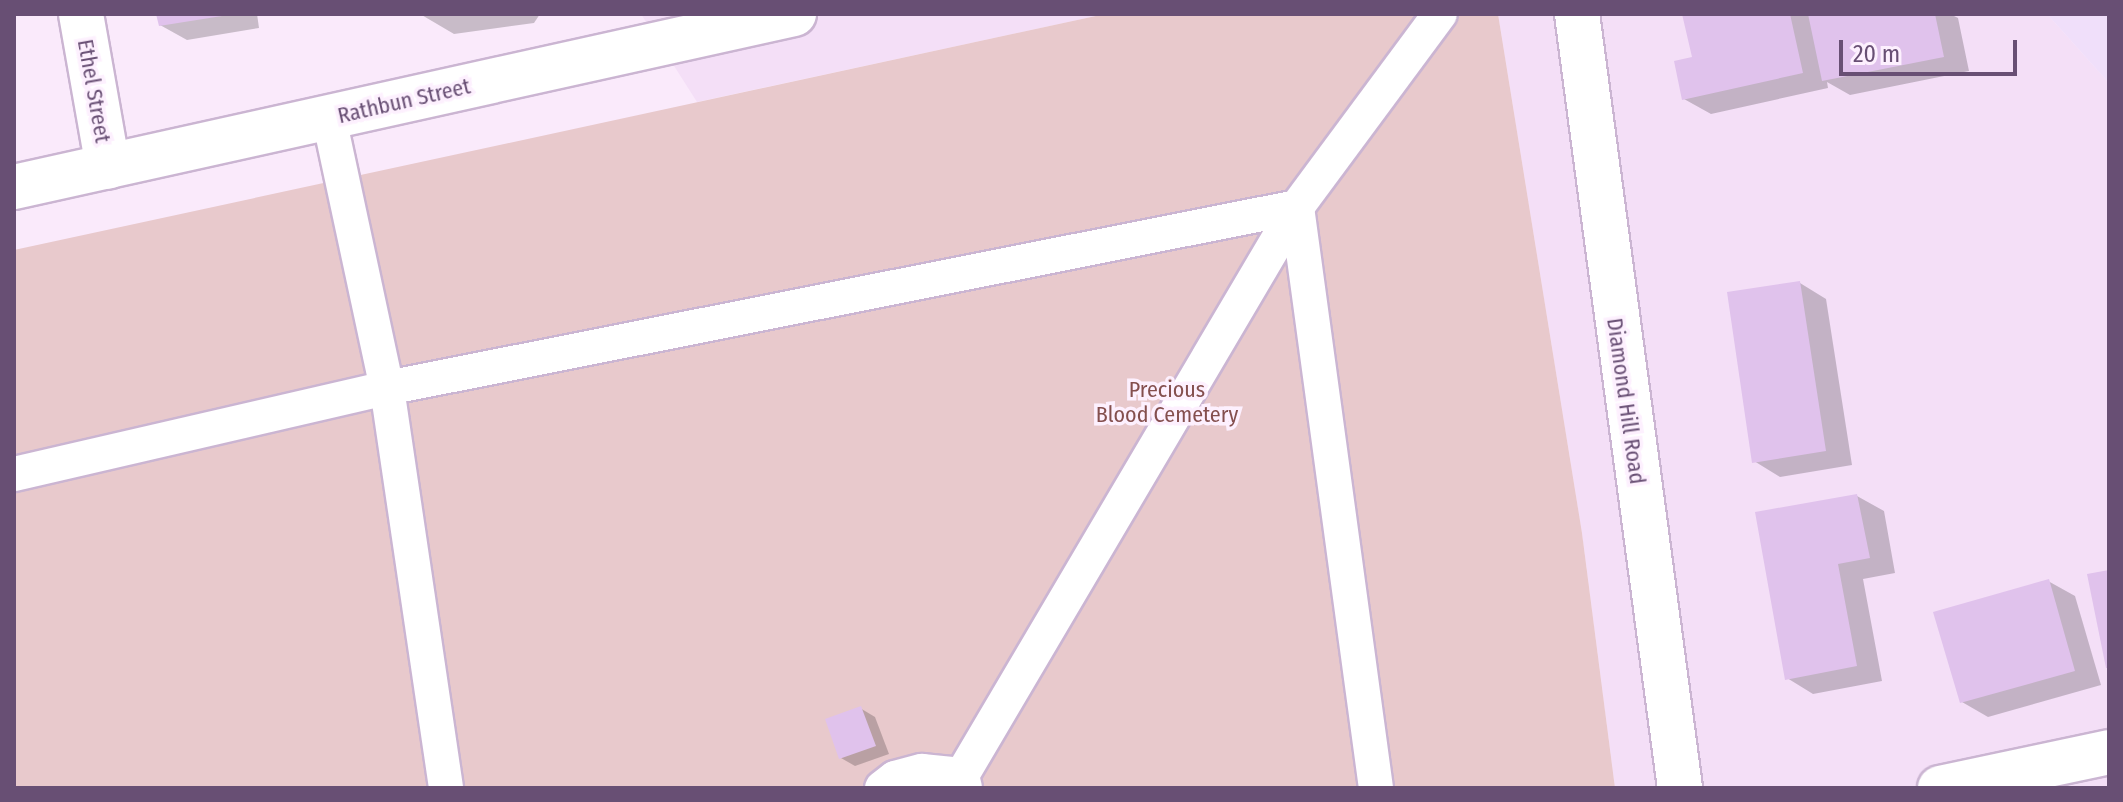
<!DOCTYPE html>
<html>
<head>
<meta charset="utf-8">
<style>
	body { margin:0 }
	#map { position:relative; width:2123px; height:802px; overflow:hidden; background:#faeafb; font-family:"Fira Sans Condensed",sans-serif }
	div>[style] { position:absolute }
	.residential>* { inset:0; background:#f4dff7 }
	.commercial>* { inset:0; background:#f0dffa }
	.green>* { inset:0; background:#e8c9cc }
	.shadow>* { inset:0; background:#0003 }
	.building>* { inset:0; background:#e0c2ec }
	.roads { filter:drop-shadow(2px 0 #cbb5d2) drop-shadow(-2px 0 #cbb5d2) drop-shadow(0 2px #cbb5d2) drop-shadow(0 -2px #cbb5d2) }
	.service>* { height:34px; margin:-17px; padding:0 17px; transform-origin:17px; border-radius:17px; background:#fff }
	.minor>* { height:44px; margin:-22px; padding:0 22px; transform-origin:22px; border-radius:22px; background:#fff }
	.tertiary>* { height:44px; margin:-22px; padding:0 22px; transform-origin:22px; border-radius:22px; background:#fff }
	span { translate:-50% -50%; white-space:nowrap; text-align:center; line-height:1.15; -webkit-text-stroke:7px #fdf0fe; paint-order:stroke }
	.street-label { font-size:22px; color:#684f74 }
	.park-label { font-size:22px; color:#844f4e }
	.frame { position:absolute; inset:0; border:16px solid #684f74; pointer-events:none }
	.scale { position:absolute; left:1839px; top:40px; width:178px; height:36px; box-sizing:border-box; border:4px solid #684f74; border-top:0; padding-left:10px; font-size:24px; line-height:28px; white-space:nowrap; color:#684f74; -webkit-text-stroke:6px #fdf0fe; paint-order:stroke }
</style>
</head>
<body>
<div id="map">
	<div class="residential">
		<i style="clip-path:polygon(641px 14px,1105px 14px,697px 102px)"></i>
		<i style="clip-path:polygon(1498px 14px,2047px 14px,2109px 83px,2109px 788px,1615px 788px,1582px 533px)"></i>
	</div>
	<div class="commercial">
		<i style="clip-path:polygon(2047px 14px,2109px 14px,2109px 83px)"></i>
	</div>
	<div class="green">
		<i style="clip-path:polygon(1105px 14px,1498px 14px,1582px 533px,1615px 788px,14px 788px,14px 250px)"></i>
	</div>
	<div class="shadow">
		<i style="clip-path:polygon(158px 14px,257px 14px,259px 28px,187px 40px,160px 25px)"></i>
		<i style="clip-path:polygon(420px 14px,540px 14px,534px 23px,454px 34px)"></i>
		<i style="clip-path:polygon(1684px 14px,1950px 14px,1958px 18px,1969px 71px,1850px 95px,1827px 82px,1828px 88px,1711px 114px,1684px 99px,1694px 59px)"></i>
		<i style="clip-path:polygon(1800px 283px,1826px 299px,1852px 465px,1780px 477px,1754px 461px)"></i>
		<i style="clip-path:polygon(1857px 496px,1884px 511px,1895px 573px,1863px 579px,1882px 681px,1813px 694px,1787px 678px)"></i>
		<i style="clip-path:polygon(2048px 581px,2075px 596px,2101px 685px,1988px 717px,1962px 702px)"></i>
		<i style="clip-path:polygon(860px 708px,875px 717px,889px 754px,855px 766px,841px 758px)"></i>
	</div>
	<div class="building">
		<i style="clip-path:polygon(156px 14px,222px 14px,222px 16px,159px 26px)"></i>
		<i style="clip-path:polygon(1682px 14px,1790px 14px,1803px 73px,1682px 100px,1674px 61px,1692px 57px)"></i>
		<i style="clip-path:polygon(1808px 14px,1935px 14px,1944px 57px,1822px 81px)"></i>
		<i style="clip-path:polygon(1800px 281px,1826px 451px,1752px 463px,1727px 292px)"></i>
		<i style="clip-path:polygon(1857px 494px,1870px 558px,1838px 564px,1857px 666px,1785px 680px,1755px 512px)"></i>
		<i style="clip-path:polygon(2109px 570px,2109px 668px,2106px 668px,2087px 574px)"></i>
		<i style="clip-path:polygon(2049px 579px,2075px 671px,1960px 703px,1933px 612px)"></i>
		<i style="clip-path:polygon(861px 706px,876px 746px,839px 759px,825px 719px)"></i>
	</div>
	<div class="roads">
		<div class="service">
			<i style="left:329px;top:118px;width:276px;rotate:77.9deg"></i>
			<i style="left:387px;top:388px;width:404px;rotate:81.6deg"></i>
			<i style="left:14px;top:474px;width:383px;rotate:-13deg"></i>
			<i style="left:387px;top:388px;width:928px;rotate:-11.25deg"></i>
			<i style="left:1297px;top:207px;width:586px;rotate:82.26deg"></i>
			<i style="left:962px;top:775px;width:659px;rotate:-59.47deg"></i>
			<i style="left:1297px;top:207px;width:240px;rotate:-53.5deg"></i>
			<i style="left:882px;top:788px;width:16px;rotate:-38deg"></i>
			<i style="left:895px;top:778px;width:28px;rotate:-15deg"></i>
			<i style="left:922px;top:771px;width:40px;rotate:5.7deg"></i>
			<i style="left:962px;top:775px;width:13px;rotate:77deg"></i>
		</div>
		<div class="minor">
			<i style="left:81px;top:14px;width:155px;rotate:80deg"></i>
			<i style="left:1577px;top:14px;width:781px;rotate:82.42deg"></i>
			<i style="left:1940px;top:788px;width:173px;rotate:-12deg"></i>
		</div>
		<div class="tertiary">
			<i style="left:14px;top:187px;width:799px;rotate:-12.51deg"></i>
		</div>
	</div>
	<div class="street-label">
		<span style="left:94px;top:91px;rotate:80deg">Ethel Street</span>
		<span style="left:404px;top:101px;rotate:-13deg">Rathbun Street</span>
		<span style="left:1626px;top:401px;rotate:82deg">Diamond Hill Road</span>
	</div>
	<div class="park-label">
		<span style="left:1167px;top:402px">Precious<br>Blood Cemetery</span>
	</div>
	<div class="frame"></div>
	<div class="scale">20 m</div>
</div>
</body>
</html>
